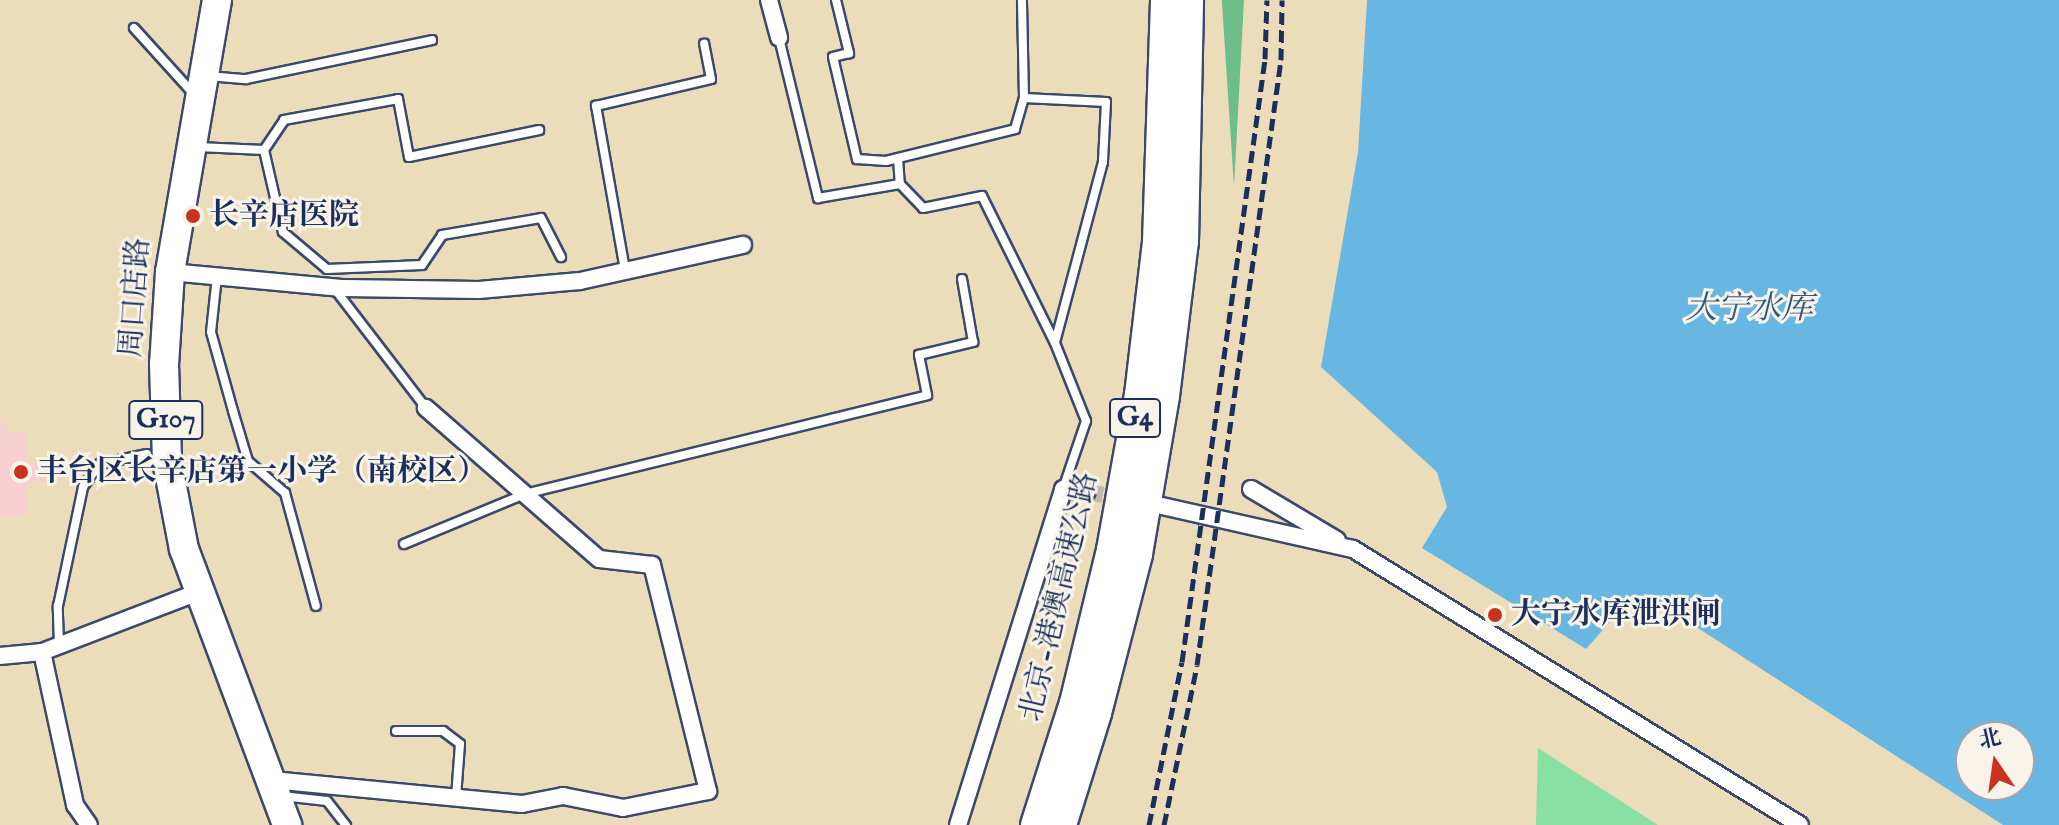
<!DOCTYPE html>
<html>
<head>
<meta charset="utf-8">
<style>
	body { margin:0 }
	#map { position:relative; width:2059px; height:825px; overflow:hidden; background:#ecddba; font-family:"IM FELL English","Noto Serif SC",serif }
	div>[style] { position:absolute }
	.built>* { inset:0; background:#f7cfd1 }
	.green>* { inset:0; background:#88e0a5 }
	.forest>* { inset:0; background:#6ebe8a }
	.water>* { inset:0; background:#68b7e2 }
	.street-tunnel>* { height:16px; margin-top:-8px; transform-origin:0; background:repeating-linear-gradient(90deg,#c2baa8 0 16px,transparent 0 24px) }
	.roads { filter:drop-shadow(2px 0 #3a496c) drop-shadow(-2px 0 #3a496c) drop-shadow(0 2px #3a496c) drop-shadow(0 -2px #3a496c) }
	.lane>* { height:8px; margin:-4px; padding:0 4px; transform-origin:4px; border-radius:4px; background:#fff }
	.street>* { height:16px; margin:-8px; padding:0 8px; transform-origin:8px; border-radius:8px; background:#fff }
	.highway>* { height:28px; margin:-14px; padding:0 14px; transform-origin:14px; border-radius:14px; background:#fff }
	.rail>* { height:5px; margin-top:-2.5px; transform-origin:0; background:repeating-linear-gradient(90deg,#1b2f5e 0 12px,transparent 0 18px) }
	.dots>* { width:22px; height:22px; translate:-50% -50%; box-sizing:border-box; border:4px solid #f7f3e8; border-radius:50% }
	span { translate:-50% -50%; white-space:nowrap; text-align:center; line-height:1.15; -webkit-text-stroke:6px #f7f3e8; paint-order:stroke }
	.shield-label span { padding:2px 6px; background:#f7f3e8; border:2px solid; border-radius:6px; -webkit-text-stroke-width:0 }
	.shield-label { font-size:28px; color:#1b2f5e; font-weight:700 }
	.poi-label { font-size:30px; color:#1b2f5e; font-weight:700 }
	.left { translate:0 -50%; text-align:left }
	.street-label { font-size:30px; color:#1b2f5e }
	.water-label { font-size:32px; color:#325886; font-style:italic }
	.north { position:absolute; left:1955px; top:721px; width:80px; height:80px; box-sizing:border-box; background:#f7f3e8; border:2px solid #9fa5b1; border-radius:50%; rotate:347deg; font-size:22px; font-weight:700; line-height:32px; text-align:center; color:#1b2f5e }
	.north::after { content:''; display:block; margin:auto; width:28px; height:36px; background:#c8321e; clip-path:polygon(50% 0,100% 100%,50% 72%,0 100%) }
</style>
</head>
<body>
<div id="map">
	<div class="built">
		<i style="clip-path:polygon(0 418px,6px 418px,7px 433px,25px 432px,27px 463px,42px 462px,43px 482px,26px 483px,27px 515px,0 516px)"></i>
	</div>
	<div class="green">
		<i style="clip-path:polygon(1538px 748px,1658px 825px,1536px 825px)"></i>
	</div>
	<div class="forest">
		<i style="clip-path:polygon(1222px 0,1244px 0,1234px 187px,1222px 3px)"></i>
	</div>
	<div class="water">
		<i style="clip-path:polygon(evenodd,1367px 0,2059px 0,2059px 825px,2003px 825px,1670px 610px,1647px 603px,1624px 606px,1586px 649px,1422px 548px,1447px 507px,1437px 472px,1321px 367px,1358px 152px,1367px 0,1971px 737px,2019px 737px,2019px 785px,1971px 785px,1971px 737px)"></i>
	</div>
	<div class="street-tunnel">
		<i style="left:1087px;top:492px;width:39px;rotate:10deg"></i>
	</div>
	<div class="roads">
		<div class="lane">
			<i style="left:836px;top:0;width:55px;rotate:76.2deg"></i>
			<i style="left:849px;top:53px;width:16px;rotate:166deg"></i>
			<i style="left:833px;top:57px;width:105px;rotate:76.8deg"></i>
			<i style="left:857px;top:159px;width:29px;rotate:4deg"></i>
			<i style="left:886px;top:161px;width:133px;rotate:-13.9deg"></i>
			<i style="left:1015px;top:129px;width:32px;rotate:-74deg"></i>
			<i style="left:1024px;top:98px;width:98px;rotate:-91.2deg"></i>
			<i style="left:134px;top:28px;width:88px;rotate:47.8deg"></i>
			<i style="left:779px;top:38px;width:165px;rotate:76.3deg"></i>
			<i style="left:818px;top:198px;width:83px;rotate:-9.7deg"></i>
			<i style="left:208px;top:76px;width:38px;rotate:5deg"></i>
			<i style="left:246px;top:79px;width:190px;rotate:-11.8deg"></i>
			<i style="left:1024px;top:98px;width:82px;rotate:2.8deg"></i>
			<i style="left:1106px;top:102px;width:60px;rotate:92.9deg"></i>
			<i style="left:1103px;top:162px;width:186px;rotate:104.9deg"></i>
			<i style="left:198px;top:147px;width:66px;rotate:2.6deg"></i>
			<i style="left:264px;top:150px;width:84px;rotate:77deg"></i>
			<i style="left:283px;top:232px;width:57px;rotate:40.1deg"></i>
			<i style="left:327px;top:269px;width:95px;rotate:-2.4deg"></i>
			<i style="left:422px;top:265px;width:36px;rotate:-56deg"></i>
			<i style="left:442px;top:235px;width:100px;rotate:-9.7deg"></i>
			<i style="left:541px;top:218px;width:44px;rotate:62.9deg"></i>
			<i style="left:264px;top:150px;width:36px;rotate:-56deg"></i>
			<i style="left:284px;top:120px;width:116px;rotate:-10.4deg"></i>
			<i style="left:398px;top:99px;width:59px;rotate:79.3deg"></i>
			<i style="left:409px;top:157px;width:133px;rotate:-11.7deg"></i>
			<i style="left:898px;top:158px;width:26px;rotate:86deg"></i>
			<i style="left:900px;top:184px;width:33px;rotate:46deg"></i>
			<i style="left:923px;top:208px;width:60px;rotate:-11.5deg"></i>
			<i style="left:982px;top:196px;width:164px;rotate:63.6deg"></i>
			<i style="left:1055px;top:343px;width:84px;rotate:68.3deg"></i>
			<i style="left:1086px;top:421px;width:72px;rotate:108.7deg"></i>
			<i style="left:625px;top:270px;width:167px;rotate:-100deg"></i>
			<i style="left:596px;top:106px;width:118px;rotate:-13.2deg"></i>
			<i style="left:711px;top:79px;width:36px;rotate:-101deg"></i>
			<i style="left:217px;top:276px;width:56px;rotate:96.1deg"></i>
			<i style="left:211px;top:332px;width:82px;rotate:74.4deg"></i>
			<i style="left:233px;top:411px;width:52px;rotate:73.3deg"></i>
			<i style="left:248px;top:461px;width:49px;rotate:40.9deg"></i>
			<i style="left:285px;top:493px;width:117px;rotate:74.7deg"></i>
			<i style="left:334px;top:288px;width:151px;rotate:52.5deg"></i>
			<i style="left:404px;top:544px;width:131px;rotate:-22.5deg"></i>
			<i style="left:525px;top:494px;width:414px;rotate:-13.8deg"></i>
			<i style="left:927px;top:395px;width:41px;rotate:-101.3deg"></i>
			<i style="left:919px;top:355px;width:56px;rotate:-13.5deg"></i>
			<i style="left:973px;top:342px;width:64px;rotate:-99.9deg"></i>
			<i style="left:59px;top:644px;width:38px;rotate:-92deg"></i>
			<i style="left:58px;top:606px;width:122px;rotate:-78.1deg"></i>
			<i style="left:83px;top:487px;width:29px;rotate:-54deg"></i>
			<i style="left:100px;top:464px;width:48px;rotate:-12deg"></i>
			<i style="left:396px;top:731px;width:47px"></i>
			<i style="left:443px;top:731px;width:21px;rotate:37deg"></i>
			<i style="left:460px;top:744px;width:53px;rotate:94.3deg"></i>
			<i style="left:282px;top:796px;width:45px;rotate:6.3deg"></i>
			<i style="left:327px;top:801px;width:31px;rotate:52deg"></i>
		</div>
		<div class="street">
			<i style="left:769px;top:0;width:39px;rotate:75deg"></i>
			<i style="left:170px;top:272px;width:175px;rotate:5.3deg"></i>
			<i style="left:344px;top:288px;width:135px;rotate:0.8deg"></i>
			<i style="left:479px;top:290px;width:101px;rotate:-5.1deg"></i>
			<i style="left:580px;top:281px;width:167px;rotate:-12.5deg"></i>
			<i style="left:1251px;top:489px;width:100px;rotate:30.7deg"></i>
			<i style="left:1162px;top:506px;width:196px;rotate:12.7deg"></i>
			<i style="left:1353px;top:549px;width:525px;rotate:31.69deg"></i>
			<i style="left:42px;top:652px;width:157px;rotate:77.8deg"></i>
			<i style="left:75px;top:805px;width:24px;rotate:55deg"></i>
			<i style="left:0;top:656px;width:42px;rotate:-5.4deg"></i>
			<i style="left:42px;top:652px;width:170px;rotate:-21deg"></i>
			<i style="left:272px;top:780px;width:251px;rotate:5.5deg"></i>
			<i style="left:522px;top:804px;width:42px;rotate:-11deg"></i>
			<i style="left:563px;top:796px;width:61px;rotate:11.3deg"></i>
			<i style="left:623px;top:808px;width:87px;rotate:-11.3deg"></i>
			<i style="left:708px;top:791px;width:233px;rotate:-103.9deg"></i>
			<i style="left:652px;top:565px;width:53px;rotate:-173.5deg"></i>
			<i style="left:599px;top:559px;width:230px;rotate:-138.9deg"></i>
			<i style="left:958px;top:825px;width:352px;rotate:-72.6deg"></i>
			<i style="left:1063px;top:489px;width:24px;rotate:7deg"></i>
		</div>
		<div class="highway">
			<i style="left:217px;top:0;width:276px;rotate:99.8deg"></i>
			<i style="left:170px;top:272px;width:92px;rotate:93.7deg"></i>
			<i style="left:164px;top:364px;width:97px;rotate:88.2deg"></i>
			<i style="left:167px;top:461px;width:90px;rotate:79.1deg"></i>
			<i style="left:184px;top:549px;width:295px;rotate:69.5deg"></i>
			<i style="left:1035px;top:825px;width:128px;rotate:-72.3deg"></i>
			<i style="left:1074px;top:703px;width:157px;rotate:-76.4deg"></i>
			<i style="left:1111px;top:550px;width:158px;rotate:-79.8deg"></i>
			<i style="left:1139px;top:395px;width:154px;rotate:-83.3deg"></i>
			<i style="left:1157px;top:242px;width:242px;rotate:-88.1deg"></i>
			<i style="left:1062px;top:825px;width:117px;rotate:-72.6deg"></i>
			<i style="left:1097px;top:713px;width:164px;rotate:-75.5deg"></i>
			<i style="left:1138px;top:554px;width:160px;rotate:-80.3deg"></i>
			<i style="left:1165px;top:396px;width:155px;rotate:-83deg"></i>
			<i style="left:1184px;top:242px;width:242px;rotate:-88.8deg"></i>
		</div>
	</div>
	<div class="rail">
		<i style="left:1149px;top:825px;width:166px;rotate:-78.6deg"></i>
		<i style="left:1182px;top:662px;width:609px;rotate:-82.16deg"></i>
		<i style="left:1265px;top:59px;width:59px;rotate:-88.1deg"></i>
		<i style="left:1164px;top:825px;width:163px;rotate:-78.3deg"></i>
		<i style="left:1197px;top:665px;width:611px;rotate:-82.1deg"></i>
		<i style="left:1281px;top:60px;width:60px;rotate:-89deg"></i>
	</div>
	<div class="dots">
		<i style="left:193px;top:216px;background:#c8321e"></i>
		<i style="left:21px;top:472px;background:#c8321e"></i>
		<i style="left:1495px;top:615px;background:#c8321e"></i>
	</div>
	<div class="shield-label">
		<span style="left:1135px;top:418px">G4</span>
		<span style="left:166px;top:420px">G107</span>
	</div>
	<div class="poi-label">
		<span class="left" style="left:209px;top:216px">长辛店医院</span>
		<span class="left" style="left:37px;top:472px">丰台区长辛店第一小学（南校区）</span>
		<span class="left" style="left:1511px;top:615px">大宁水库泄洪闸</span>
	</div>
	<div class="street-label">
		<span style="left:136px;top:298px;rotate:-86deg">周口店路</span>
		<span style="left:1060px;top:597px;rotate:-77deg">北京-港澳高速公路</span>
	</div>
	<div class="water-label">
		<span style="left:1749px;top:310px">大宁水库</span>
	</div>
	<div class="north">北</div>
</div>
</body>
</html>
